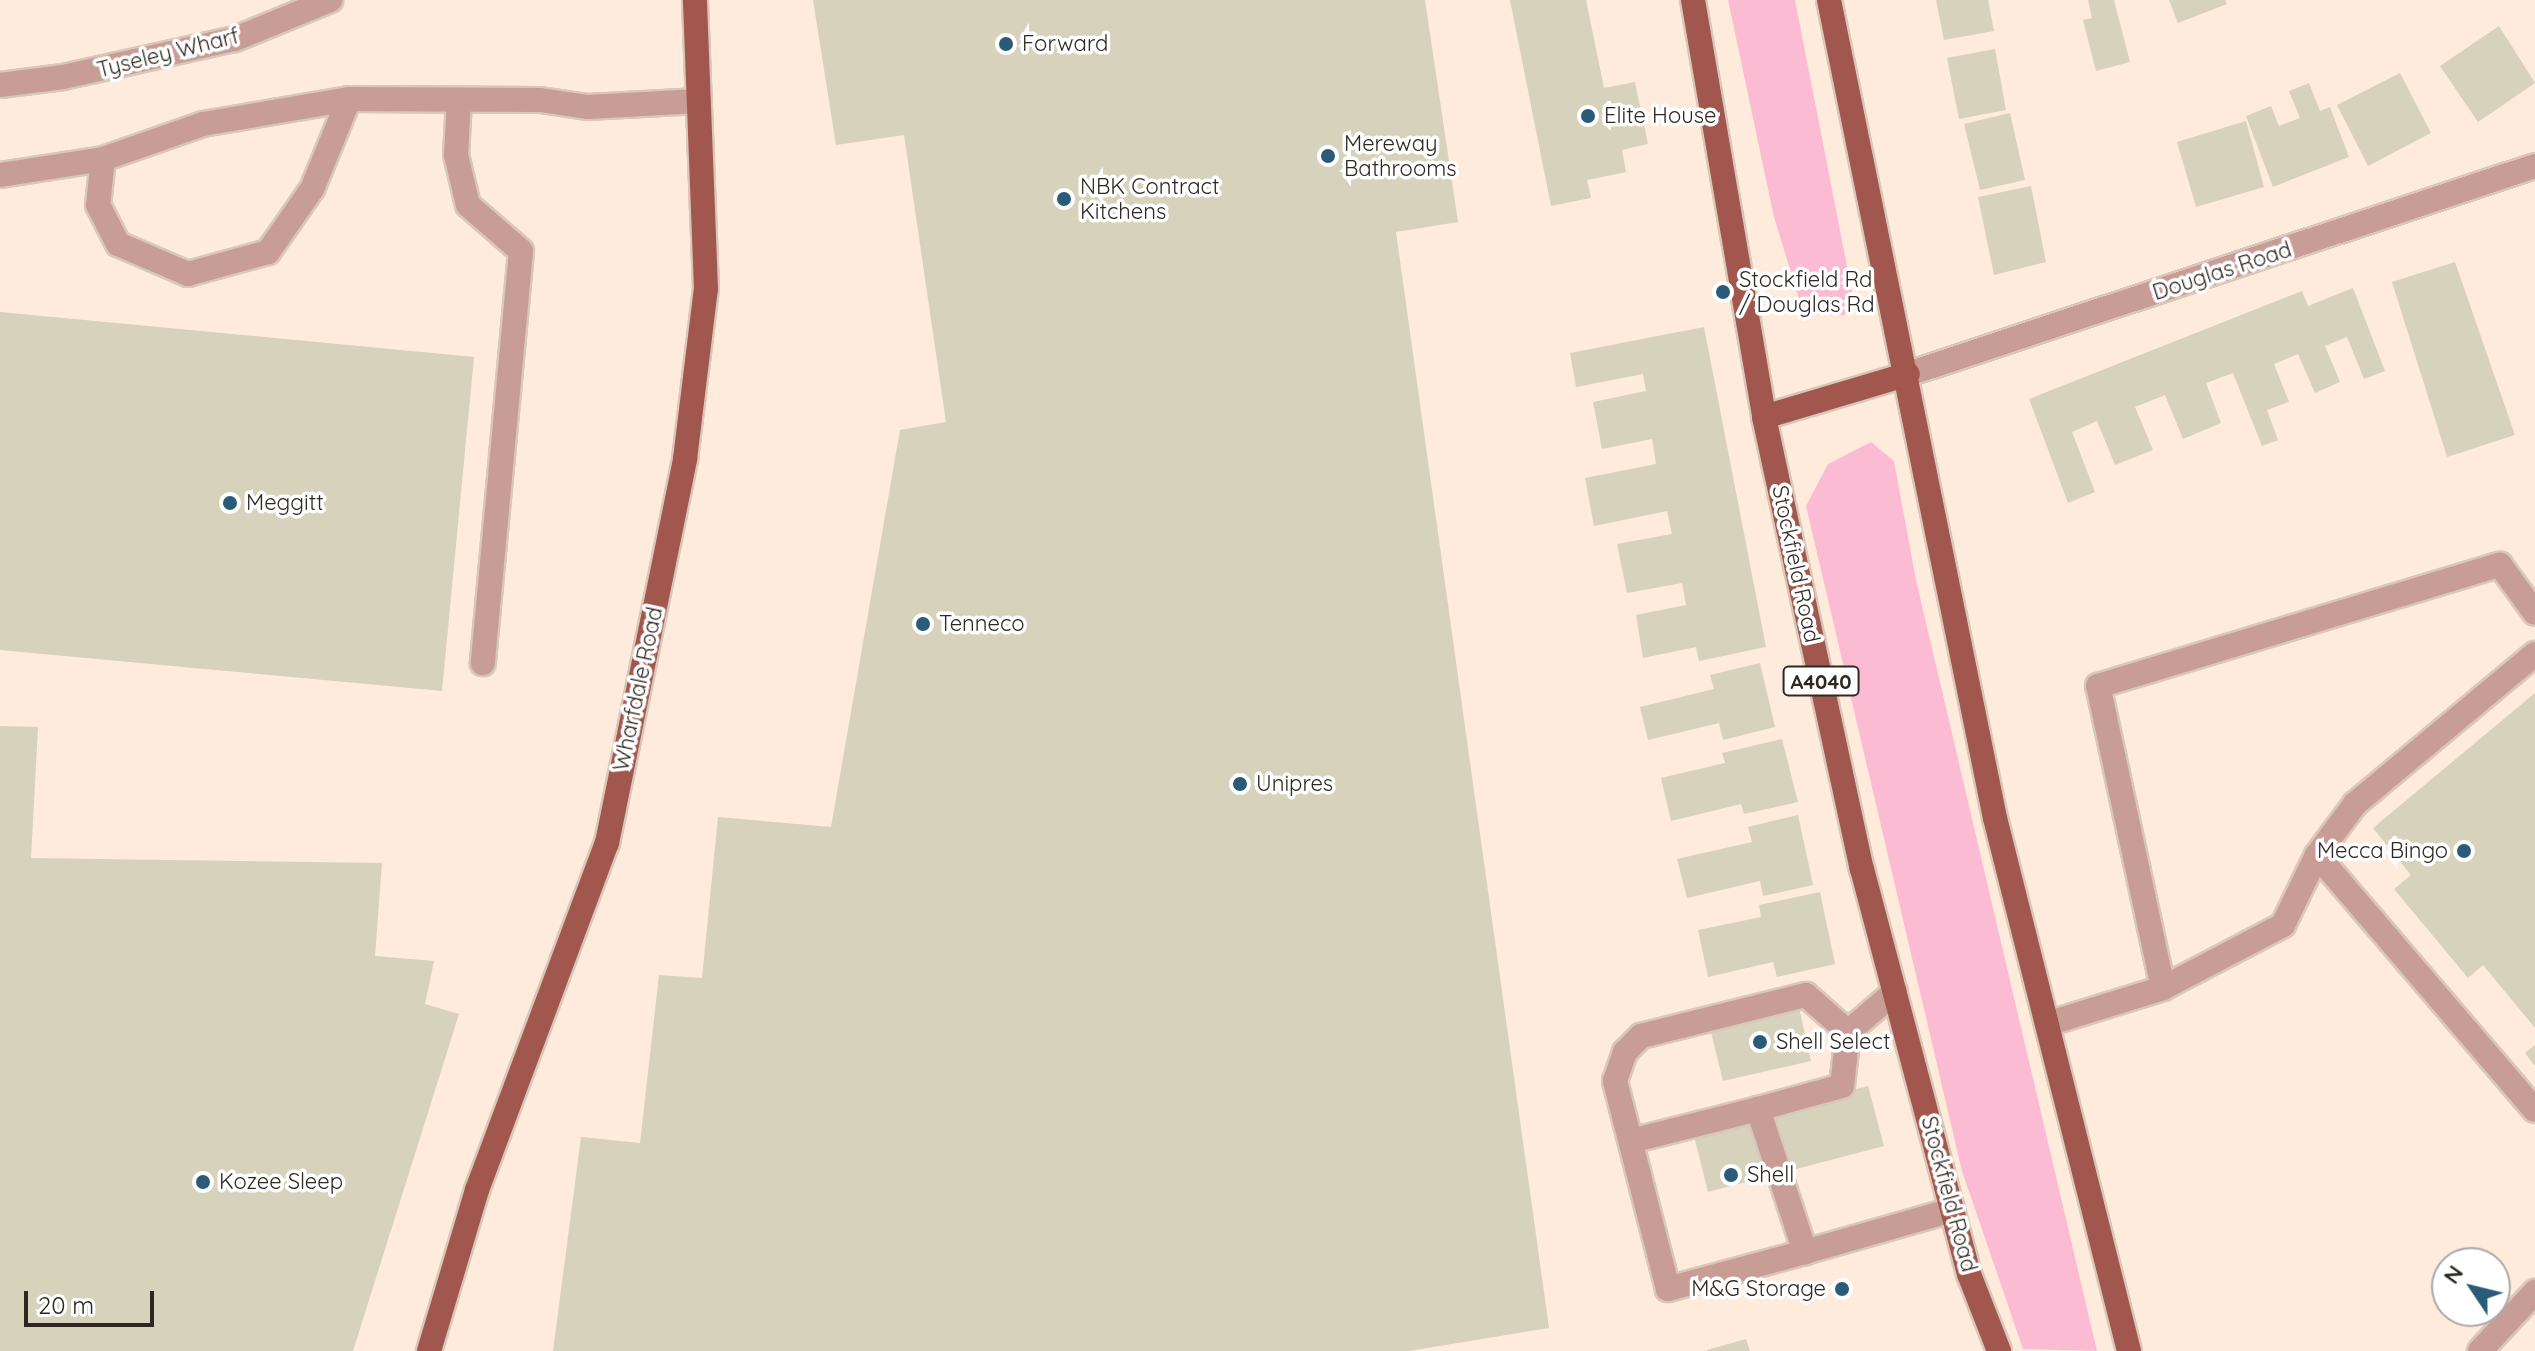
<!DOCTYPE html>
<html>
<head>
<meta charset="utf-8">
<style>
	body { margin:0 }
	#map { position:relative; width:2535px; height:1351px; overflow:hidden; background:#feebdb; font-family:Quicksand,sans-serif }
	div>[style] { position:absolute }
	.green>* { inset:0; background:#fabbd3 }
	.building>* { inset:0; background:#d6d2bc }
	.roads { filter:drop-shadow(2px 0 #d9c8ba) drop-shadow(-2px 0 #d9c8ba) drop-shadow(0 2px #d9c8ba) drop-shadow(0 -2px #d9c8ba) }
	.minor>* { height:24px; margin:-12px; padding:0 12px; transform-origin:12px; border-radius:12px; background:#c89d96 }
	.major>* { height:24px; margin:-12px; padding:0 12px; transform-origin:12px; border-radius:12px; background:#a1574d }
	.dots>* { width:22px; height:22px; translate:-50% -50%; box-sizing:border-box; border:4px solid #fff; border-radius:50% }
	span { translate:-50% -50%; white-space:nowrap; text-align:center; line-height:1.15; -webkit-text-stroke:7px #fff; paint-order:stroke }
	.shield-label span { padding:2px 6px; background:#fff; border:2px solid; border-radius:6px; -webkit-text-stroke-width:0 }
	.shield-label { font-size:20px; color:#2f2822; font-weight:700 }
	.poi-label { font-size:22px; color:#2f2822 }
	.left { translate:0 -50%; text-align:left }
	.right { translate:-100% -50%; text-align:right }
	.street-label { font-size:22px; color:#2f2822 }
	.north { position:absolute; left:2431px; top:1247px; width:80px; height:80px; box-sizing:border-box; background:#fff; border:2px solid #aca9a7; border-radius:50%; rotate:305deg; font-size:22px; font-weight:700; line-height:32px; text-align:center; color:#2f2822 }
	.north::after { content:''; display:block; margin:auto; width:28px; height:36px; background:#2a5b79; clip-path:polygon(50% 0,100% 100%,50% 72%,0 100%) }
	.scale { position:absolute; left:24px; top:1291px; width:130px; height:36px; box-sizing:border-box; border:4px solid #2f2822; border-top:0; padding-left:10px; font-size:24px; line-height:28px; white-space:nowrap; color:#2f2822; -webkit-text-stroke:6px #fff; paint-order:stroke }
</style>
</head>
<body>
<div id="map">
	<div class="green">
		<i style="clip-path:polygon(1728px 0,1795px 0,1854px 302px,1845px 315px,1804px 315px,1774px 217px)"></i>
		<i style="clip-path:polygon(1871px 442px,1894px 461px,1916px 580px,2097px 1351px,2023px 1349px,1962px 1171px,1806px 506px,1828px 464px)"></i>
	</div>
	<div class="building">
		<i style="clip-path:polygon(813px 0,1425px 0,1458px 222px,1396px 232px,1549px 1328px,1409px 1351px,553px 1351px,581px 1137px,640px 1143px,659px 975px,702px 978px,718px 817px,831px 827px,900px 430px,946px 422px,904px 135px,836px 145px)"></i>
		<i style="clip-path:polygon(1510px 0,1586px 0,1604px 88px,1635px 82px,1648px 144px,1622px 150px,1626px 172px,1587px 180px,1591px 198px,1551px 206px)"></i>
		<i style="clip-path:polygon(1936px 0,1988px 0,1994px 31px,1944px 40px)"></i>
		<i style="clip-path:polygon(2088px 0,2114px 0,2130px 62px,2096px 71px,2083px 20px,2092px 18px)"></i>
		<i style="clip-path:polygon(2169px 0,2225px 0,2227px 4px,2178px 23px)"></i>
		<i style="clip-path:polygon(2499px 26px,2535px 83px,2478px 122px,2440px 66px)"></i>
		<i style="clip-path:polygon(1995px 49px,2006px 110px,1959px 119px,1947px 58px)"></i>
		<i style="clip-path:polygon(2400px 73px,2431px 133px,2368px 166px,2337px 105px)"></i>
		<i style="clip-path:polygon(2309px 83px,2320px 111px,2330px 107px,2349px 157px,2273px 187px,2246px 116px,2271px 106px,2279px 126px,2300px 118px,2289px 91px)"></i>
		<i style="clip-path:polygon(2010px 113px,2025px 180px,1980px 190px,1964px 124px)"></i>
		<i style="clip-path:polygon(2246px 121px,2264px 187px,2196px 207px,2177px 142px)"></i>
		<i style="clip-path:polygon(2031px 186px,2046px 262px,1994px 275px,1978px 197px)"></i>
		<i style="clip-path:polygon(2455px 262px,2515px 435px,2447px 457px,2392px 282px)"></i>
		<i style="clip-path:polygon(2353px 288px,2385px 371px,2364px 379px,2347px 337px,2325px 346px,2340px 382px,2315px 393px,2298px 354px,2274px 364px,2289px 402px,2267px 410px,2278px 440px,2262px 446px,2233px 373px,2206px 383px,2221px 423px,2183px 439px,2165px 395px,2135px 407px,2153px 450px,2115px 465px,2097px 421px,2072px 432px,2095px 492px,2068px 503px,2029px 399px,2302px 291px,2308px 306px)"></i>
		<i style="clip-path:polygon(0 312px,474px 357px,442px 691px,0 650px)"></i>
		<i style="clip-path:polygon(1704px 327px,1766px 647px,1699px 661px,1696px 647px,1643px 658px,1636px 615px,1686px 605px,1682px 583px,1627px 593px,1617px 544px,1672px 534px,1667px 511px,1594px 526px,1585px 478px,1656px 464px,1652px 439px,1602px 449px,1593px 402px,1646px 391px,1643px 374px,1576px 387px,1570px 353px)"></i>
		<i style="clip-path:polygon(1760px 663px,1775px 727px,1723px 740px,1719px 723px,1648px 740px,1640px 707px,1714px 689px,1710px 675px)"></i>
		<i style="clip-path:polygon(2535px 693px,2535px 1028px,2483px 965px,2468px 978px,2394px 889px,2411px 875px,2373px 828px)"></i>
		<i style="clip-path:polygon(0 726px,38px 727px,31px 858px,382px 863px,375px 956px,434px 961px,425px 1004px,459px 1014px,353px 1351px,0 1351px)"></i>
		<i style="clip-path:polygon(1782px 739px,1798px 802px,1744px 814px,1741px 804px,1671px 821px,1661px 778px,1725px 763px,1722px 753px)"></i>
		<i style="clip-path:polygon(1798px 815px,1813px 885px,1763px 896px,1760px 881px,1687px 898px,1677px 859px,1752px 842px,1748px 827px)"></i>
		<i style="clip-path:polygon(1820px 892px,1835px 964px,1777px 977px,1773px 962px,1708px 977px,1698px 930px,1761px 917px,1759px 905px)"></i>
		<i style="clip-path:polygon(1798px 1003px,1811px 1061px,1723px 1081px,1709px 1024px)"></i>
		<i style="clip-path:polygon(2535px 1045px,2535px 1066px,2525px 1053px)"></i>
		<i style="clip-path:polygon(1868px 1086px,1884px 1146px,1708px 1192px,1693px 1132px)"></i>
		<i style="clip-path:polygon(1746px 1339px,1750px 1351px,1707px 1351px,1707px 1350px)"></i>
	</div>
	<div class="roads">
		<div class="minor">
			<i style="left:0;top:85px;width:64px;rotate:-7.2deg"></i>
			<i style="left:63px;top:77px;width:176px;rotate:-12.5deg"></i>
			<i style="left:235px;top:39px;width:103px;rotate:-22.3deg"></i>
			<i style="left:349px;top:99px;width:97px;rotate:112.3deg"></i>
			<i style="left:312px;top:189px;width:77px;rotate:124.9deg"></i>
			<i style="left:268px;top:252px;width:83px;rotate:164.6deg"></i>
			<i style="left:188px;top:274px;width:76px;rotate:-156.8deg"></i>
			<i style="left:118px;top:244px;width:44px;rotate:-117.1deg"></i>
			<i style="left:98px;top:205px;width:46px;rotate:-83.8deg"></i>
			<i style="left:103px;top:159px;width:106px;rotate:-19.3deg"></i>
			<i style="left:203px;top:124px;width:148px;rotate:-9.7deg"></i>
			<i style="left:349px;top:99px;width:191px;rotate:0.3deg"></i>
			<i style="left:540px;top:100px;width:49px;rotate:8.3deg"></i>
			<i style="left:588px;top:107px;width:111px;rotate:-3.1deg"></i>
			<i style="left:459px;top:100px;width:55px;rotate:93.1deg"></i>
			<i style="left:456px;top:155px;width:51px;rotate:76.5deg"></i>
			<i style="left:468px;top:205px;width:70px;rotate:41deg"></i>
			<i style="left:521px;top:251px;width:414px;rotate:95.3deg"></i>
			<i style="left:0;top:175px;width:104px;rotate:-8.8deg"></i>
			<i style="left:1908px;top:374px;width:661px;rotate:-18.35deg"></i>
			<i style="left:2535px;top:654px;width:234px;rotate:140.2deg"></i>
			<i style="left:2355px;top:804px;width:64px;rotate:126.7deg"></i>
			<i style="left:2317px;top:855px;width:335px;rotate:49.5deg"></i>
			<i style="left:2163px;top:988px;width:136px;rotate:-27.7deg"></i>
			<i style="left:2283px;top:925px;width:78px;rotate:-64.1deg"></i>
			<i style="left:1895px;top:992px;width:62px;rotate:139.6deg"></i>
			<i style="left:1848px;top:1032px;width:54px;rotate:96.3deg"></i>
			<i style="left:1842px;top:1086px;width:87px;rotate:164.7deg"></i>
			<i style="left:1758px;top:1109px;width:151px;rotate:71.8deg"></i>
			<i style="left:1805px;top:1252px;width:153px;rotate:-15.9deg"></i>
			<i style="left:2047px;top:1024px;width:121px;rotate:-17.2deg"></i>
			<i style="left:2163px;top:988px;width:309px;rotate:-102.1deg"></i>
			<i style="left:2098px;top:686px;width:420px;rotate:-16.8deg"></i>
			<i style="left:2500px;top:565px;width:59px;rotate:53.9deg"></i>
			<i style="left:1631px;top:1141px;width:131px;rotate:-14.1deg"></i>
			<i style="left:1805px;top:1252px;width:142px;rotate:164.9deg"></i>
			<i style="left:1668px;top:1289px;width:215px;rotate:-104.3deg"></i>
			<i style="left:1615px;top:1081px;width:31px;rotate:-71deg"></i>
			<i style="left:1625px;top:1052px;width:23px;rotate:-45deg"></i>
			<i style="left:1641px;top:1036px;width:170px;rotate:-14deg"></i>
			<i style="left:1806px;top:995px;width:56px;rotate:41.4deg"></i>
			<i style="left:2480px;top:1351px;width:81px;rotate:-47deg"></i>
		</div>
		<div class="major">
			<i style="left:1693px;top:0;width:423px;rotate:80.3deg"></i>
			<i style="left:1764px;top:417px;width:463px;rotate:77.8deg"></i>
			<i style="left:1862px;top:869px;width:419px;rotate:75.2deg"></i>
			<i style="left:1969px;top:1274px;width:83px;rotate:68.7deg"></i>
			<i style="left:1829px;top:0;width:835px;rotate:78.53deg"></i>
			<i style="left:1995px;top:818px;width:550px;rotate:75.89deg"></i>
			<i style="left:1764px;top:417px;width:150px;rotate:-16.6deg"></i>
			<i style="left:429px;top:1351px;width:168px;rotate:-73.4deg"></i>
			<i style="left:477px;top:1190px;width:371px;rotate:-69.5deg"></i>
			<i style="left:607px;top:843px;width:392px;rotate:-78.5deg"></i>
			<i style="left:685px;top:459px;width:171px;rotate:-83deg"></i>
			<i style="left:706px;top:289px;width:289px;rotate:-92.2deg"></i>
		</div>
	</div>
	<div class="dots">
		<i style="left:1006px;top:44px;background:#2a5b79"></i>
		<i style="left:1588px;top:116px;background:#2a5b79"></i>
		<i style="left:1328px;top:156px;background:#2a5b79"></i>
		<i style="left:1064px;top:199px;background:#2a5b79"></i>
		<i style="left:1723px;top:292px;background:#2a5b79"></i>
		<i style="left:230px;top:503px;background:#2a5b79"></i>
		<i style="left:923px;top:624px;background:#2a5b79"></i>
		<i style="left:1240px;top:784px;background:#2a5b79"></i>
		<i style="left:2464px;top:851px;background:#2a5b79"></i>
		<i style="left:1760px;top:1042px;background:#2a5b79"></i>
		<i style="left:1731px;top:1175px;background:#2a5b79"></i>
		<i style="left:203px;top:1182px;background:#2a5b79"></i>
		<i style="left:1842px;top:1289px;background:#2a5b79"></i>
	</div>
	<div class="shield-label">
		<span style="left:1821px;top:681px">A4040</span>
	</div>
	<div class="poi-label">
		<span class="left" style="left:1022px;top:44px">Forward</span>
		<span class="left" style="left:1604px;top:116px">Elite House</span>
		<span class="left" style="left:1344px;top:156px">Mereway<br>Bathrooms</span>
		<span class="left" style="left:1080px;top:199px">NBK Contract<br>Kitchens</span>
		<span class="left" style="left:1739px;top:292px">Stockfield Rd<br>/ Douglas Rd</span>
		<span class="left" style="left:246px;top:503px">Meggitt</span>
		<span class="left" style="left:939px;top:624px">Tenneco</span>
		<span class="left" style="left:1256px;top:784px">Unipres</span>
		<span class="right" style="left:2448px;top:851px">Mecca Bingo</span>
		<span class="left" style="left:1776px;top:1042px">Shell Select</span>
		<span class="left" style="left:1747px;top:1175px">Shell</span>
		<span class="left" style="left:219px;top:1182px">Kozee Sleep</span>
		<span class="right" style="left:1826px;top:1289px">M&amp;G Storage</span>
	</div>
	<div class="street-label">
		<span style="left:168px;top:53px;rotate:-14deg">Tyseley Wharf</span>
		<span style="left:2222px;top:271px;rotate:-18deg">Douglas Road</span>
		<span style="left:1796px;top:564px;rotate:78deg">Stockfield Road</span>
		<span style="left:638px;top:689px;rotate:-78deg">Wharfdale Road</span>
		<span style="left:1949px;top:1194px;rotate:75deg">Stockfield Road</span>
	</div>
	<div class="north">N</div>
	<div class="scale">20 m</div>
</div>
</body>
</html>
